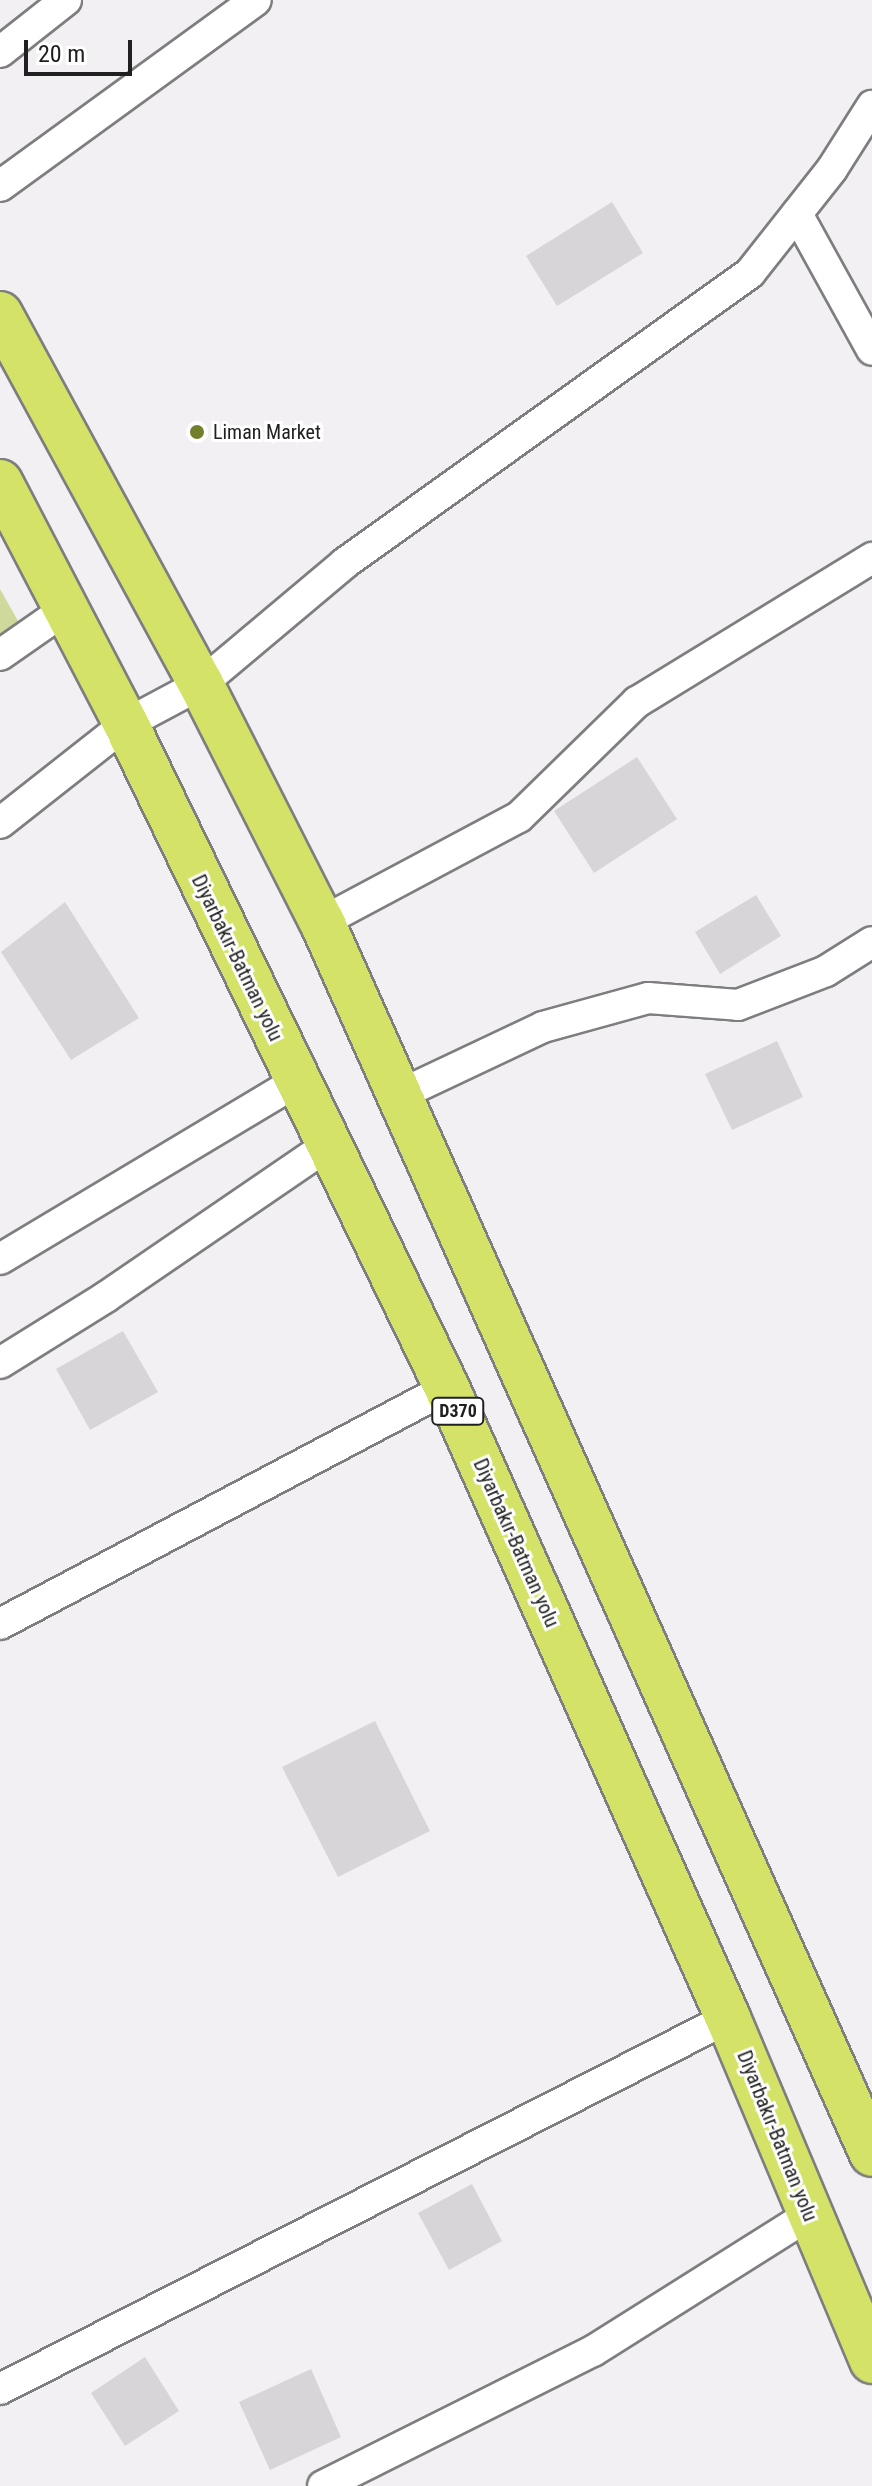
<!DOCTYPE html>
<html>
<head>
<meta charset="utf-8">
<style>
	body { margin:0 }
	#map { position:relative; width:872px; height:2486px; overflow:hidden; background:#f2f0f3; font-family:"Roboto Condensed",sans-serif }
	div>[style] { position:absolute }
	.green>* { inset:0; background:#ced99b }
	.building>* { inset:0; background:#d7d5d8 }
	.roads { filter:drop-shadow(2px 0 #7e7d7f) drop-shadow(-2px 0 #7e7d7f) drop-shadow(0 2px #7e7d7f) drop-shadow(0 -2px #7e7d7f) }
	.minor>* { height:30px; margin:-15px; padding:0 15px; transform-origin:15px; border-radius:15px; background:#fff }
	.trunk>* { height:44px; margin:-22px; padding:0 22px; transform-origin:22px; border-radius:22px; background:#d4e368 }
	.dots>* { width:22px; height:22px; translate:-50% -50%; box-sizing:border-box; border:4px solid #fff; border-radius:50% }
	span { translate:-50% -50%; white-space:nowrap; text-align:center; line-height:1.15; -webkit-text-stroke:6px #fff; paint-order:stroke }
	.shield-label span { padding:2px 6px; background:#fff; border:2px solid; border-radius:6px; -webkit-text-stroke-width:0 }
	.shield-label { font-size:18px; color:#212021; font-weight:700 }
	.poi-label { font-size:20px; color:#212021 }
	.left { translate:0 -50%; text-align:left }
	.street-label { font-size:20px; color:#212021 }
	.scale { position:absolute; left:24px; top:40px; width:108px; height:36px; box-sizing:border-box; border:4px solid #212021; border-top:0; padding-left:10px; font-size:24px; line-height:28px; white-space:nowrap; color:#212021; -webkit-text-stroke:6px #fff; paint-order:stroke }
</style>
</head>
<body>
<div id="map">
	<div class="green">
		<i style="clip-path:polygon(0 589px,18px 621px,0 634px)"></i>
	</div>
	<div class="building">
		<i style="clip-path:polygon(612px 202px,643px 253px,557px 306px,526px 256px)"></i>
		<i style="clip-path:polygon(637px 757px,677px 819px,594px 873px,554px 811px)"></i>
		<i style="clip-path:polygon(756px 895px,781px 936px,720px 974px,695px 932px)"></i>
		<i style="clip-path:polygon(65px 902px,139px 1018px,71px 1060px,1px 952px)"></i>
		<i style="clip-path:polygon(777px 1041px,803px 1097px,732px 1130px,705px 1074px)"></i>
		<i style="clip-path:polygon(123px 1331px,158px 1392px,90px 1430px,56px 1369px)"></i>
		<i style="clip-path:polygon(375px 1721px,430px 1831px,338px 1877px,282px 1767px)"></i>
		<i style="clip-path:polygon(472px 2184px,502px 2241px,449px 2270px,418px 2213px)"></i>
		<i style="clip-path:polygon(145px 2357px,179px 2411px,125px 2446px,91px 2393px)"></i>
		<i style="clip-path:polygon(311px 2369px,341px 2437px,270px 2470px,239px 2402px)"></i>
	</div>
	<div class="roads">
		<div class="minor">
			<i style="left:0;top:52px;width:84px;rotate:-38.2deg"></i>
			<i style="left:0;top:186px;width:316px;rotate:-36deg"></i>
			<i style="left:797px;top:214px;width:155px;rotate:61.1deg"></i>
			<i style="left:0;top:655px;width:80px;rotate:-34.9deg"></i>
			<i style="left:0;top:823px;width:160px;rotate:-38.2deg"></i>
			<i style="left:126px;top:724px;width:85px;rotate:-28.1deg"></i>
			<i style="left:201px;top:684px;width:188px;rotate:-40deg"></i>
			<i style="left:345px;top:563px;width:498px;rotate:-35.6deg"></i>
			<i style="left:750px;top:273px;width:132px;rotate:-51.7deg"></i>
			<i style="left:832px;top:169px;width:75px;rotate:-57.6deg"></i>
			<i style="left:322px;top:922px;width:223px;rotate:-28.1deg"></i>
			<i style="left:519px;top:817px;width:165px;rotate:-44.3deg"></i>
			<i style="left:637px;top:702px;width:276px;rotate:-31.5deg"></i>
			<i style="left:397px;top:1096px;width:161px;rotate:-25.3deg"></i>
			<i style="left:543px;top:1027px;width:109px;rotate:-15.4deg"></i>
			<i style="left:648px;top:998px;width:90px;rotate:4.4deg"></i>
			<i style="left:738px;top:1005px;width:94px;rotate:-21.1deg"></i>
			<i style="left:826px;top:971px;width:54px;rotate:-32.2deg"></i>
			<i style="left:0;top:1259px;width:346px;rotate:-30.9deg"></i>
			<i style="left:0;top:1363px;width:125px;rotate:-31.9deg"></i>
			<i style="left:106px;top:1297px;width:269px;rotate:-34.4deg"></i>
			<i style="left:0;top:1624px;width:505px;rotate:-27.83deg"></i>
			<i style="left:0;top:2389px;width:817px;rotate:-27deg"></i>
			<i style="left:323px;top:2486px;width:302px;rotate:-26.6deg"></i>
			<i style="left:593px;top:2351px;width:255px;rotate:-32.2deg"></i>
		</div>
		<div class="trunk">
			<i style="left:0;top:314px;width:421px;rotate:61.5deg"></i>
			<i style="left:201px;top:684px;width:267px;rotate:63.1deg"></i>
			<i style="left:322px;top:922px;width:1349px;rotate:65.94deg"></i>
			<i style="left:0;top:482px;width:273px;rotate:62.5deg"></i>
			<i style="left:126px;top:724px;width:738px;rotate:64.2deg"></i>
			<i style="left:447px;top:1388px;width:690px;rotate:65.96deg"></i>
			<i style="left:728px;top:2018px;width:372px;rotate:67.2deg"></i>
		</div>
	</div>
	<div class="dots">
		<i style="left:197px;top:432px;background:#747f2c"></i>
	</div>
	<div class="shield-label">
		<span style="left:458px;top:1411px">D370</span>
	</div>
	<div class="poi-label">
		<span class="left" style="left:213px;top:432px">Liman Market</span>
	</div>
	<div class="street-label">
		<span style="left:237px;top:958px;rotate:64deg">Diyarbakır-Batman yolu</span>
		<span style="left:516px;top:1543px;rotate:66deg">Diyarbakır-Batman yolu</span>
		<span style="left:777px;top:2136px;rotate:68deg">Diyarbakır-Batman yolu</span>
	</div>
	<div class="scale">20 m</div>
</div>
</body>
</html>
